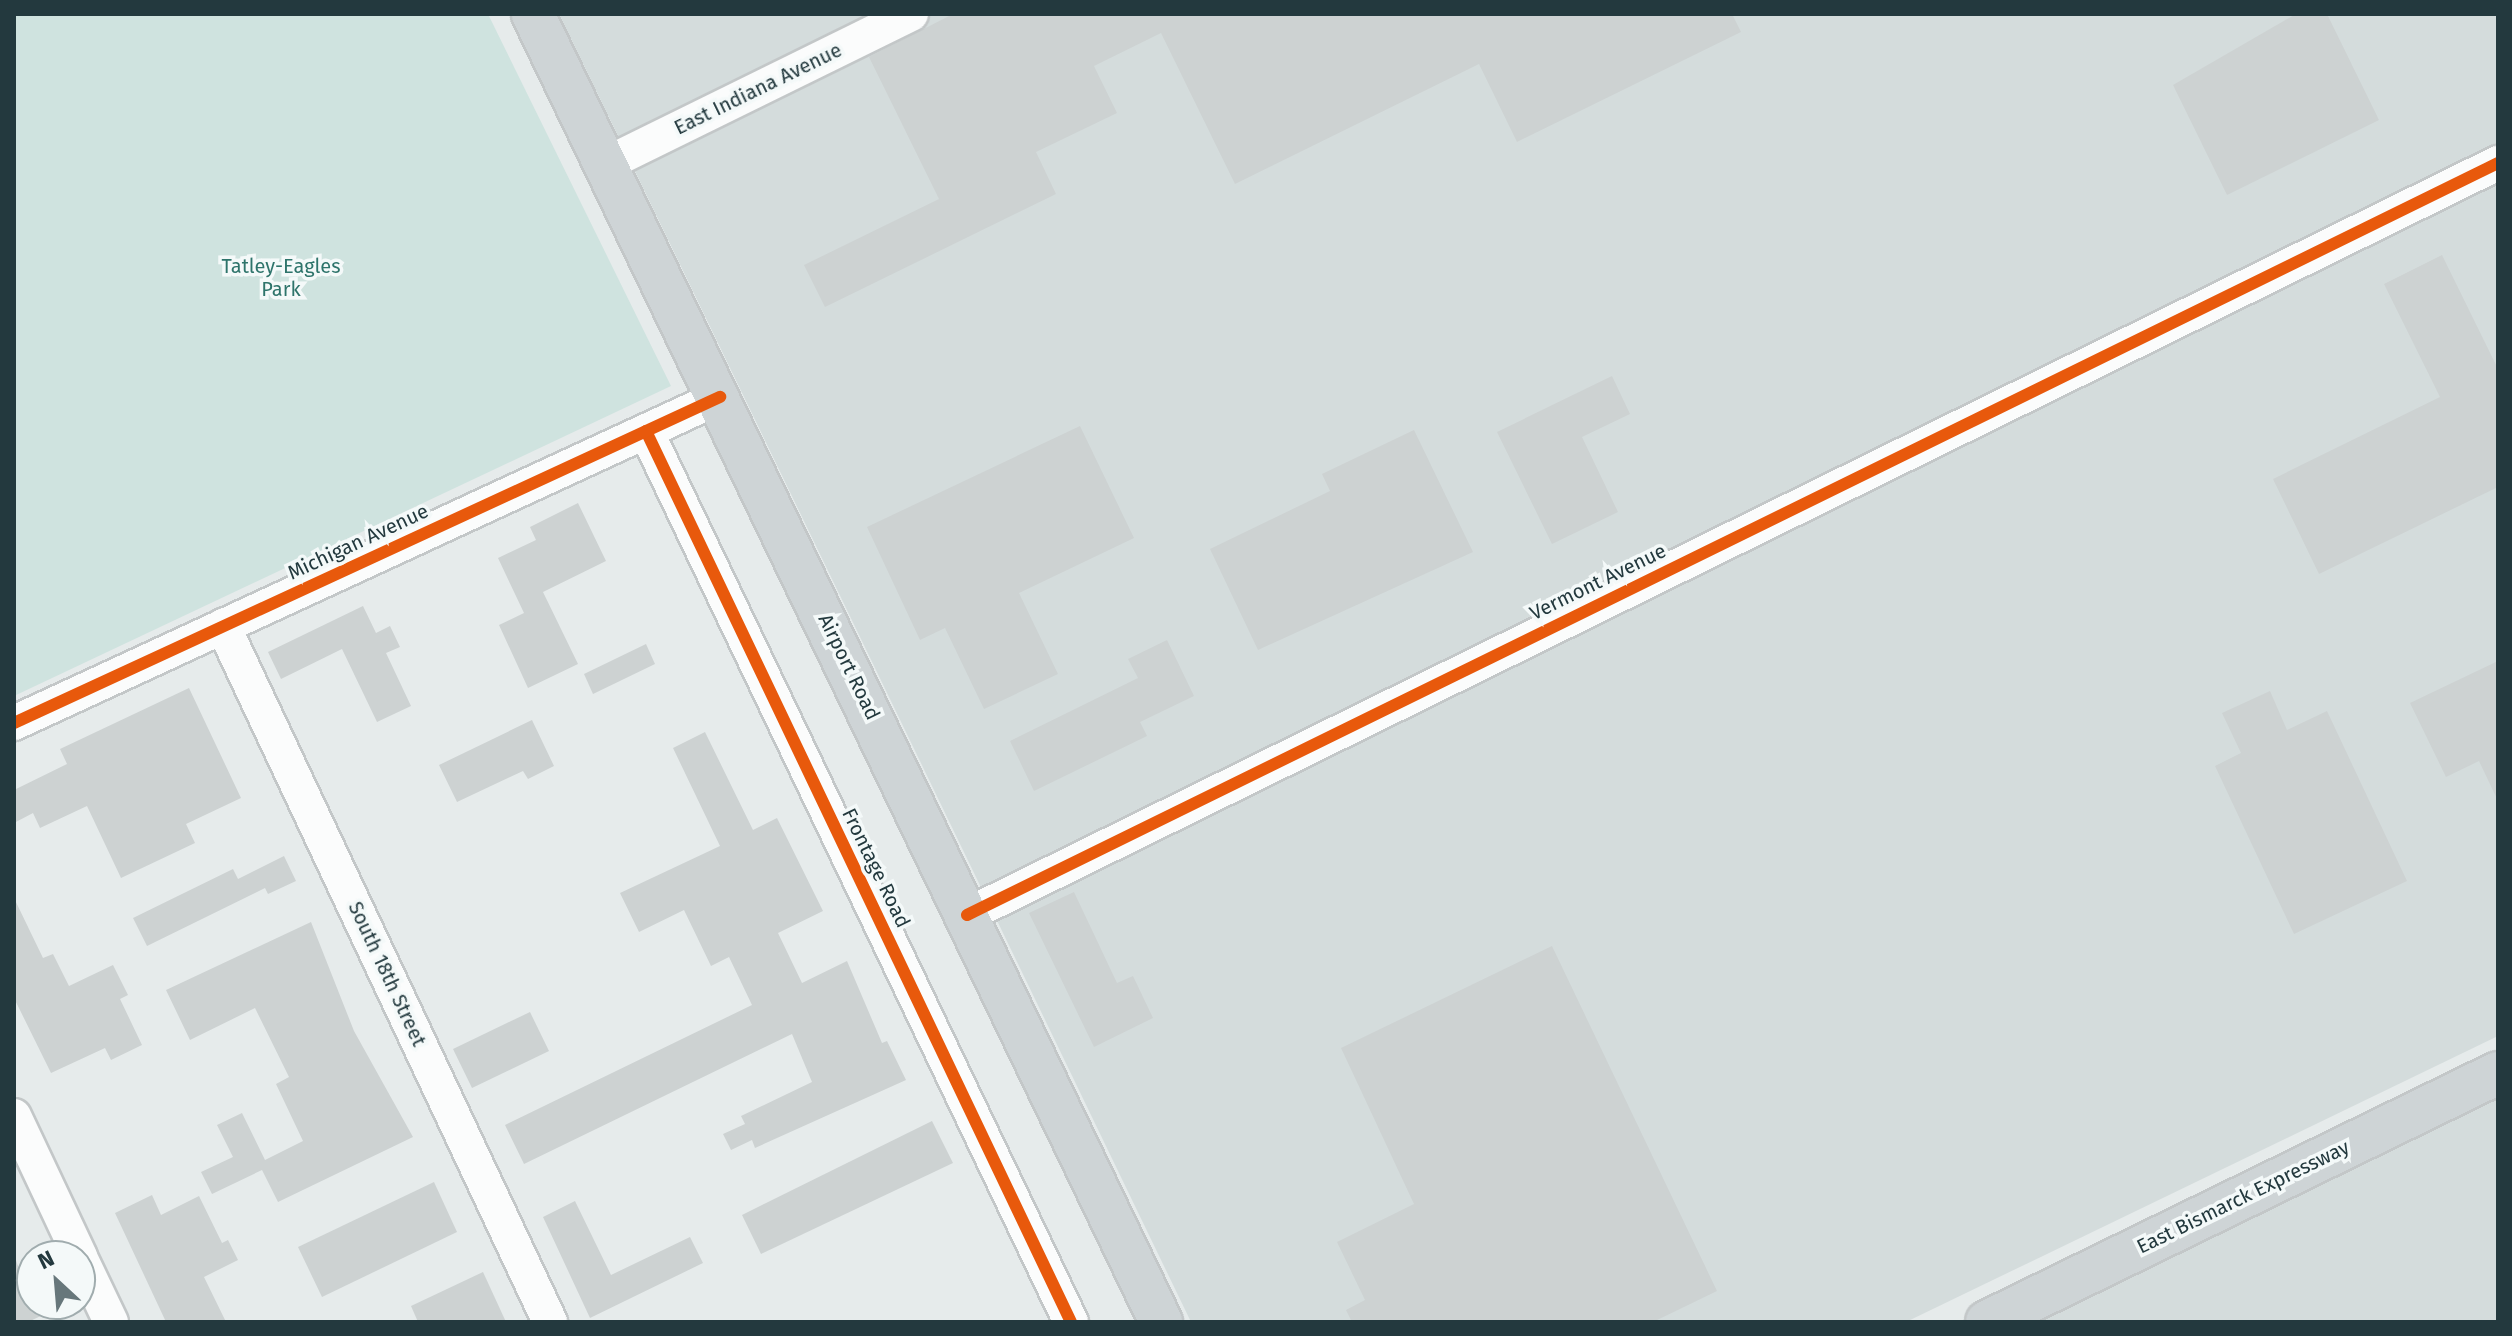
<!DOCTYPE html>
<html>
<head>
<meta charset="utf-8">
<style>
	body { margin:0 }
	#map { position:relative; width:2512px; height:1336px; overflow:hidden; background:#e6ebeb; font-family:"Fira Sans",sans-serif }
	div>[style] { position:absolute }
	.built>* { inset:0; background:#d4dcdc }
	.green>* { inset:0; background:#cfe3df }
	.building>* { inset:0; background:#cdd2d2 }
	.roads { filter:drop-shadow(2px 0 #c3c7c8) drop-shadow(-2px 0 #c3c7c8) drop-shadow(0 2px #c3c7c8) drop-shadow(0 -2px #c3c7c8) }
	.minor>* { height:34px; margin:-17px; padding:0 17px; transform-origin:17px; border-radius:17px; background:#fbfcfc }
	.major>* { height:42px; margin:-21px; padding:0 21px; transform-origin:21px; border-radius:21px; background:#ced4d6 }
	.cycleway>* { height:12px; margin:-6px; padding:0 6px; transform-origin:6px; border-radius:6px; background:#e8590c }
	span { translate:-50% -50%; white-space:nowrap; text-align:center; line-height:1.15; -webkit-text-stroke:7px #f4f9f9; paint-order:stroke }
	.street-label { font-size:20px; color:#23393e }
	.park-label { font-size:20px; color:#2e746b }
	.frame { position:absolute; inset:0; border:16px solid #23393e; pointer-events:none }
	.north { position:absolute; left:16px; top:1240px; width:80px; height:80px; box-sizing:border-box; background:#f4f9f9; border:2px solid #a0acae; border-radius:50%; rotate:334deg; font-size:22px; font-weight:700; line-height:32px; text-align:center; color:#23393e }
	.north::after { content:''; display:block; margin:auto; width:28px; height:36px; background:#67777b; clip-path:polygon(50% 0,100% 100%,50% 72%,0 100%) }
</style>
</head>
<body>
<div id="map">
	<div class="built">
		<i style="clip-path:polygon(559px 14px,2498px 14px,2498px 1036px,1906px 1322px,1191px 1322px)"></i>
		<i style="clip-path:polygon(2498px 1090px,2498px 1322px,2021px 1322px)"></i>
	</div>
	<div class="green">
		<i style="clip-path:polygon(14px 14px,488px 14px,671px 386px,14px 696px)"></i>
	</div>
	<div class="building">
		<i style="clip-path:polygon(953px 14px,1732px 14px,1741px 32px,1517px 142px,1479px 64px,1235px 184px,1161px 33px,1094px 66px,1117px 113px,1036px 152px,1056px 194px,825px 307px,804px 265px,939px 199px,869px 57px)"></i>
		<i style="clip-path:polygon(2296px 14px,2327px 14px,2379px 120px,2227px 195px,2173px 85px)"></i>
		<i style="clip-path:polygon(2442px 255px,2498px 369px,2498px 487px,2319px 574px,2273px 479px,2440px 397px,2384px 284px)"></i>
		<i style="clip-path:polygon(1612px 376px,1630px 414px,1582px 437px,1618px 512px,1552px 544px,1497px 432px)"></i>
		<i style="clip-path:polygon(1080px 426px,1134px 538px,1019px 593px,1058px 674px,984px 709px,945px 628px,920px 640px,867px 527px)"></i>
		<i style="clip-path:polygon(1414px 430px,1473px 552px,1258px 650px,1210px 549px,1330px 491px,1322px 474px)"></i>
		<i style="clip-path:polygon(578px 503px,606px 561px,543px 592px,578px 664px,528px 688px,499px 625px,524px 613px,498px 558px,536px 540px,530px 527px)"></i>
		<i style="clip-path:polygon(363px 606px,376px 633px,390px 626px,400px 647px,386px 653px,411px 706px,377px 722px,342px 649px,281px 679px,268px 652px)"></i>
		<i style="clip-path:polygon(1167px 640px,1194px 696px,1140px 722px,1147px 736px,1034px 791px,1010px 741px,1138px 678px,1128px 659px)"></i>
		<i style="clip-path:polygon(646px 644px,655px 664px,593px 694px,584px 674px)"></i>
		<i style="clip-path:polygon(2498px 661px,2498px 801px,2479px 761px,2446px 777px,2410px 703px)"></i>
		<i style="clip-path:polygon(189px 688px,241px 798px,186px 824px,195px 843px,121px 878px,87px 806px,40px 828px,33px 813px,14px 823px,14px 790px,67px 764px,60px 749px)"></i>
		<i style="clip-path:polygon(2270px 691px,2287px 730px,2327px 711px,2407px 881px,2294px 934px,2215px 766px,2241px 753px,2222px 713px)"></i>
		<i style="clip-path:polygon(532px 720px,554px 766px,528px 779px,523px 771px,457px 802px,439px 765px)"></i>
		<i style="clip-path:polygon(705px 732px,753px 830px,777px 818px,823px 911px,778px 933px,802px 983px,847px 961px,882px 1043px,887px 1041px,906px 1080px,755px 1148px,752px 1140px,731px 1150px,723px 1134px,745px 1124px,741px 1116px,812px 1082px,792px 1034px,524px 1164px,505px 1125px,752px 1005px,729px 957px,711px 966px,684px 910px,639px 932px,620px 893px,720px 846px,673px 748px)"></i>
		<i style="clip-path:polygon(284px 856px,296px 881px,268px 894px,265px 888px,147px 946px,133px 918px,233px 869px,238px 879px)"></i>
		<i style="clip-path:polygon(1074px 892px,1117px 983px,1133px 976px,1153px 1018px,1094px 1047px,1029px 913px)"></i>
		<i style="clip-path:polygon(14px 898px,43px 958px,53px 954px,69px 986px,113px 965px,128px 995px,120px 999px,142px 1045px,111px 1060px,105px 1048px,51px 1073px,14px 998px)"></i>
		<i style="clip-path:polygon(311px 922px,354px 1031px,413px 1137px,278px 1202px,262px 1170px,212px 1194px,201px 1172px,233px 1157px,217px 1125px,242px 1113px,265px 1160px,303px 1141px,276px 1084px,289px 1077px,255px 1008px,190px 1040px,166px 990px)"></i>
		<i style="clip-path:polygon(1552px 946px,1717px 1291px,1653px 1322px,1352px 1322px,1346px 1310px,1365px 1300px,1337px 1242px,1414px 1204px,1341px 1048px)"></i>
		<i style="clip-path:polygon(530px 1012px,549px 1051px,472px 1088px,453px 1049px)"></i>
		<i style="clip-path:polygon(932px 1121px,953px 1163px,761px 1254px,742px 1215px)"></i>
		<i style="clip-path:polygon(434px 1182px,457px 1232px,322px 1297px,298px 1247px)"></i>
		<i style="clip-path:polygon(152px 1195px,161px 1215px,199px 1196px,222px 1243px,228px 1240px,238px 1260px,204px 1277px,226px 1322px,166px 1322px,115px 1213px)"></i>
		<i style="clip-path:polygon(575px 1201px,611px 1275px,690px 1237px,703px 1263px,590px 1318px,543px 1217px)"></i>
		<i style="clip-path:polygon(14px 1255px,32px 1304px,43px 1315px,28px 1322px,14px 1322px)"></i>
		<i style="clip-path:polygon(483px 1272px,506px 1322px,418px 1322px,411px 1306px)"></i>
	</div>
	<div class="roads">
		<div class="minor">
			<i style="left:606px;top:164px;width:340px;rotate:-26.2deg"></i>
			<i style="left:646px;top:431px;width:987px;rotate:64.5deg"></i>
			<i style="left:223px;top:626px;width:769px;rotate:64.83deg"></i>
			<i style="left:14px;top:723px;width:778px;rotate:-24.79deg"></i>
			<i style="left:967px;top:915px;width:1706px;rotate:-26.16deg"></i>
			<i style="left:14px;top:1116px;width:155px;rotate:64.8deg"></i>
			<i style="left:80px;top:1257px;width:72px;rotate:64.5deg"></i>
		</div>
		<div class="major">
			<i style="left:533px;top:14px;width:1451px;rotate:64.35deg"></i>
			<i style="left:1987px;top:1322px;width:568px;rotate:-25.98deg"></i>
		</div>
	</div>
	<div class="cycleway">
		<i style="left:646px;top:431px;width:987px;rotate:64.5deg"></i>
		<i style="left:14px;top:723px;width:778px;rotate:-24.79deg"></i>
		<i style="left:967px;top:915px;width:1706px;rotate:-26.16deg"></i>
	</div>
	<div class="street-label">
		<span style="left:758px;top:89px;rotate:-26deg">East Indiana Avenue</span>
		<span style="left:358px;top:542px;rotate:-25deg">Michigan Avenue</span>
		<span style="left:1598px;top:582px;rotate:-26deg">Vermont Avenue</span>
		<span style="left:849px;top:667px;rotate:64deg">Airport Road</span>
		<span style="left:876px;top:868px;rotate:64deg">Frontage Road</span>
		<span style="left:387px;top:974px;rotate:65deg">South 18th Street</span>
		<span style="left:2243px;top:1197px;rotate:-26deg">East Bismarck Expressway</span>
	</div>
	<div class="park-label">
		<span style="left:281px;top:278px">Tatley-Eagles<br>Park</span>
	</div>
	<div class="frame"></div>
	<div class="north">N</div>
</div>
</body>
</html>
